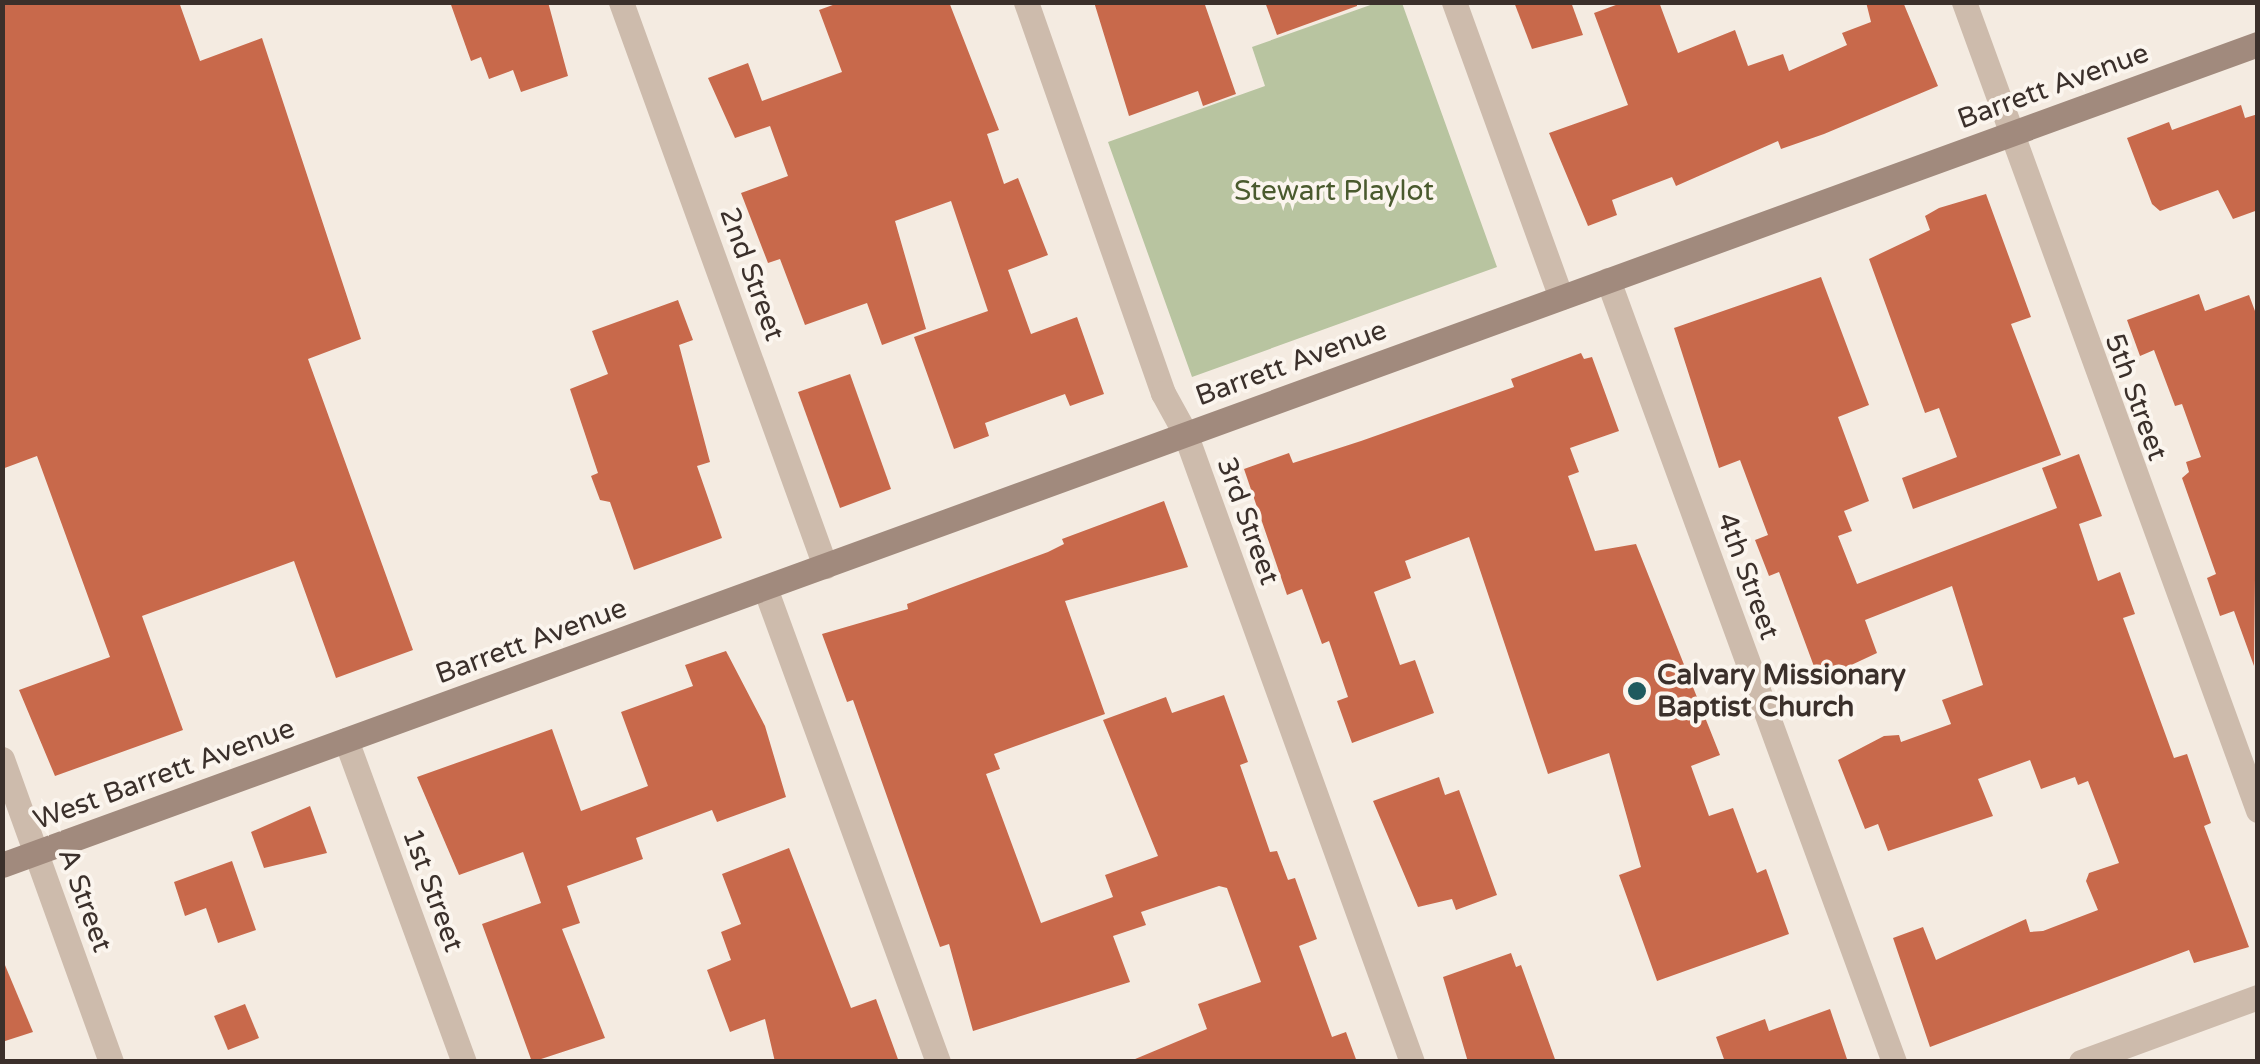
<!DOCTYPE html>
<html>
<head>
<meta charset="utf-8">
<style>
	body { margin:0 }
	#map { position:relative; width:2260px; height:1064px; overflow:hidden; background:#f4ebe1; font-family:"Varela Round",sans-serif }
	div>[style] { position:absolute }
	.green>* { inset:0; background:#b8c4a0 }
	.building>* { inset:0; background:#c8694b }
	.minor>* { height:25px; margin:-12.5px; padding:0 12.5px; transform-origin:12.5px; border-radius:12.5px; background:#cdbbac }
	.secondary>* { height:25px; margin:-12.5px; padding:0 12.5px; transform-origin:12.5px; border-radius:12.5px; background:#a18a7d }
	.dots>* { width:28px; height:28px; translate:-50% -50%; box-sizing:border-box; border:5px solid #fbf5ee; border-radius:50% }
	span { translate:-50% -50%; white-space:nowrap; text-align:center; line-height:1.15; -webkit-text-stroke:8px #fbf5ee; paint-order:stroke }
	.street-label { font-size:28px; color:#3b302b }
	.park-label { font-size:28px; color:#4a5a2e }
	.poi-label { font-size:28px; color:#3b302b; font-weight:700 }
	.left { translate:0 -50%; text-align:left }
	.frame { position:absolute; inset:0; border:5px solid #3b302b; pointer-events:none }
</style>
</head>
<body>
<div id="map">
	<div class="green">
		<i style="clip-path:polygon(1376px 3px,1402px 3px,1497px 267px,1192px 377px,1108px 142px,1265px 86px,1252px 47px)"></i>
	</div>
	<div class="building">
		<i style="clip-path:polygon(2px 2px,179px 2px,200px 61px,262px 38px,361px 339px,308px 359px,413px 650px,336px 678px,294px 561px,142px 616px,183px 730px,55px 776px,19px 690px,110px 657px,37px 456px,2px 469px)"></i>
		<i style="clip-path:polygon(450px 2px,548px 2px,568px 76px,521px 92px,513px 70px,489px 79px,481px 57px,471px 61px)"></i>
		<i style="clip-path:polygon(841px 2px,949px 2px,999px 130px,987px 134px,1004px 184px,1018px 178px,1048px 255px,1008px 270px,1031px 334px,1077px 317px,1104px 394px,1070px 406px,1065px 394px,985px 423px,989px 436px,954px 449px,914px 337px,988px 311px,951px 201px,895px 221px,926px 329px,882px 345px,867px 303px,805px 325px,780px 259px,768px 263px,741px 193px,788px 176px,770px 126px,735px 138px,708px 78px,748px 63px,762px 101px,842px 72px,819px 10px)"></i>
		<i style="clip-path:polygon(1094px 2px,1204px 2px,1236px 94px,1203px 106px,1198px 91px,1129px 116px)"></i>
		<i style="clip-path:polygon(1265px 2px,1357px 2px,1357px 6px,1277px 35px)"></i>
		<i style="clip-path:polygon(1514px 2px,1571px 2px,1583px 35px,1532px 49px)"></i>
		<i style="clip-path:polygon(1624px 2px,1659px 2px,1678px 53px,1735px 30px,1748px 66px,1783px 54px,1789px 71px,1847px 45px,1842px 33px,1871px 22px,1866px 2px,1903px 2px,1938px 86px,1824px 134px,1781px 149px,1778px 141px,1676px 186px,1672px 177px,1612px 200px,1617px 215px,1588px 226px,1549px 133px,1628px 105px,1594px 13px)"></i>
		<i style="clip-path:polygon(2241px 105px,2245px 118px,2258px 114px,2258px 210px,2233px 219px,2218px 190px,2160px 211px,2152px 204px,2127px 138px,2169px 122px,2172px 130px)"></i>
		<i style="clip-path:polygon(1986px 194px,2031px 317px,2011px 324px,2061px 455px,1913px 509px,1902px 478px,1957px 457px,1939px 408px,1925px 413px,1869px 259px,1930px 230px,1925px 216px,1939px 208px)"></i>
		<i style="clip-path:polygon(1821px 277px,1869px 405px,1838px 417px,1869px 501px,1844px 511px,1852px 531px,1838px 536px,1857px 584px,2057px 508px,2042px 468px,2079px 454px,2102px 516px,2079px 524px,2098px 581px,2120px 572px,2135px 614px,2123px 618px,2174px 758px,2187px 754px,2211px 823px,2204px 826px,2249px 947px,2194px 963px,2189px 950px,1930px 1047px,1893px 938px,1923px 927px,1936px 960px,2026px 919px,2030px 932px,2043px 931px,2098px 910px,2086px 881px,2089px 873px,2119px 863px,2088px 781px,2078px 785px,2075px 777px,2041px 789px,2030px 760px,1978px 779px,1993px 816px,1888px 851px,1878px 824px,1865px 829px,1838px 760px,1884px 736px,1899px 735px,1901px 742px,1951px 724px,1942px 700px,1983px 685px,1952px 586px,1865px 620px,1877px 653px,1819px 680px,1779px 572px,1769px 576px,1755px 540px,1768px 535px,1740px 460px,1719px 468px,1674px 328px)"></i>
		<i style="clip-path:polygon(2199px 294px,2205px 311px,2249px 295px,2258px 319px,2254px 666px,2234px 611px,2220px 616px,2207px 578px,2216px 574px,2182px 478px,2189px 472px,2186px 462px,2201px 457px,2182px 404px,2175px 406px,2154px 350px,2140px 356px,2127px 320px)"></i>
		<i style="clip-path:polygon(678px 300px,693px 340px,679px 345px,710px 462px,697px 466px,722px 538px,634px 570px,610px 502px,600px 500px,591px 476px,598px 473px,570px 389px,608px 374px,592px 331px)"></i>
		<i style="clip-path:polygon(1581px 353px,1584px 359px,1592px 357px,1619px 431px,1570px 448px,1579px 472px,1568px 476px,1595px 551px,1636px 544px,1720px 755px,1691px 766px,1709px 816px,1733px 808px,1757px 873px,1766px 869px,1789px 934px,1657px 981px,1619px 875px,1641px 867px,1609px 753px,1548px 774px,1469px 537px,1405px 561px,1411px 578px,1374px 592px,1400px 665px,1415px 660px,1434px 713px,1352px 743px,1337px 701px,1348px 697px,1329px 641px,1322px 644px,1302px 589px,1287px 595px,1244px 469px,1289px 453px,1293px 463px,1361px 441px,1514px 387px,1511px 379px)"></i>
		<i style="clip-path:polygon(850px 374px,891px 489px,840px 508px,798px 392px)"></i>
		<i style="clip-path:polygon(1164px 501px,1188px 567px,1065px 601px,1105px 714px,994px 754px,1000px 769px,986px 774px,1041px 923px,1113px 897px,1105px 875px,1158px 856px,1103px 720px,1166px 697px,1172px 713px,1224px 695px,1248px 762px,1240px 765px,1270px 852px,1277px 851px,1288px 880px,1295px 878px,1317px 939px,1299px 946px,1332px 1037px,1346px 1032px,1357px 1062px,1128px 1062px,1207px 1029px,1198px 1004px,1261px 982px,1227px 888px,1219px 886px,1141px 912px,1146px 925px,1113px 936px,1130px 982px,973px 1031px,949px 944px,940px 947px,853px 700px,847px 702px,822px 634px,908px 609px,907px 604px,1048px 552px,1064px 544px,1062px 539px)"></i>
		<i style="clip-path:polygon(726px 651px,765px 726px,786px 797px,717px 822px,712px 810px,636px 838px,643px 859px,567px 886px,580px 923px,562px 929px,605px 1038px,532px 1062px,482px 924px,541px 903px,523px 852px,459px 875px,417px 777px,552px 729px,581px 811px,648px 786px,621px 712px,693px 686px,685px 665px)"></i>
		<i style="clip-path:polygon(1439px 777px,1445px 795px,1459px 790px,1497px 895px,1456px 910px,1452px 899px,1418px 907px,1373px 801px)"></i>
		<i style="clip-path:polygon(310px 806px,327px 853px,264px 868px,251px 832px)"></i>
		<i style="clip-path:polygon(789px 848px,851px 1008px,876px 999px,899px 1062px,775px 1062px,765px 1019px,730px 1032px,707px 970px,731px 960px,721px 932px,741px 924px,722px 874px)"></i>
		<i style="clip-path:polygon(232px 861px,256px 930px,218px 943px,206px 908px,185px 916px,174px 882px)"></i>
		<i style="clip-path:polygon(1511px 953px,1516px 967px,1521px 965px,1556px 1062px,1468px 1062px,1443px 977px)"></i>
		<i style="clip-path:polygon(2px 958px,33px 1032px,2px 1042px)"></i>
		<i style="clip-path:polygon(245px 1004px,259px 1038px,228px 1050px,214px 1016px)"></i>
		<i style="clip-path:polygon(1830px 1009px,1848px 1062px,1725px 1062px,1716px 1037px,1765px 1019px,1769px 1031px)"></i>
	</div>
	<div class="minor">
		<i style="left:621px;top:2px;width:600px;rotate:70.11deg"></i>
		<i style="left:1026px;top:2px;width:414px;rotate:70.7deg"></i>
		<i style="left:1163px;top:393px;width:46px;rotate:61.2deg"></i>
		<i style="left:1185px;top:433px;width:669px;rotate:70.16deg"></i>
		<i style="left:1454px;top:2px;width:314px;rotate:70.1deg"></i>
		<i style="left:1964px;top:2px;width:860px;rotate:70.01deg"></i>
		<i style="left:1608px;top:280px;width:833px;rotate:69.91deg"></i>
		<i style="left:765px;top:588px;width:505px;rotate:69.95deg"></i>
		<i style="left:346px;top:740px;width:343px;rotate:69.9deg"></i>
		<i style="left:2px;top:759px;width:322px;rotate:70.2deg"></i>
		<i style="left:2081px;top:1062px;width:189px;rotate:-20.2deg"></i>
	</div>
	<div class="secondary">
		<i style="left:2px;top:865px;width:2401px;rotate:-20deg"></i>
	</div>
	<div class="dots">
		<i style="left:1637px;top:691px;background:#1f5a5e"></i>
	</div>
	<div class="street-label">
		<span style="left:2053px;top:86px;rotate:-20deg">Barrett Avenue</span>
		<span style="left:752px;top:274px;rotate:70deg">2nd Street</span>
		<span style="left:1291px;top:363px;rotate:-20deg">Barrett Avenue</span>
		<span style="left:2136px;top:397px;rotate:70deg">5th Street</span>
		<span style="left:1248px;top:521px;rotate:70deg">3rd Street</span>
		<span style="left:1748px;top:576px;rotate:70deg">4th Street</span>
		<span style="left:531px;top:641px;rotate:-20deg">Barrett Avenue</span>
		<span style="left:164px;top:774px;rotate:-20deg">West Barrett Avenue</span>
		<span style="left:433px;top:890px;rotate:70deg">1st Street</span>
		<span style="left:85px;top:900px;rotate:70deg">A Street</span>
	</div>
	<div class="park-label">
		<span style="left:1334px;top:191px">Stewart Playlot</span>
	</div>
	<div class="poi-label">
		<span class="left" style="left:1657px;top:691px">Calvary Missionary<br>Baptist Church</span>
	</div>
	<div class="frame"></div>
</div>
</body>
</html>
